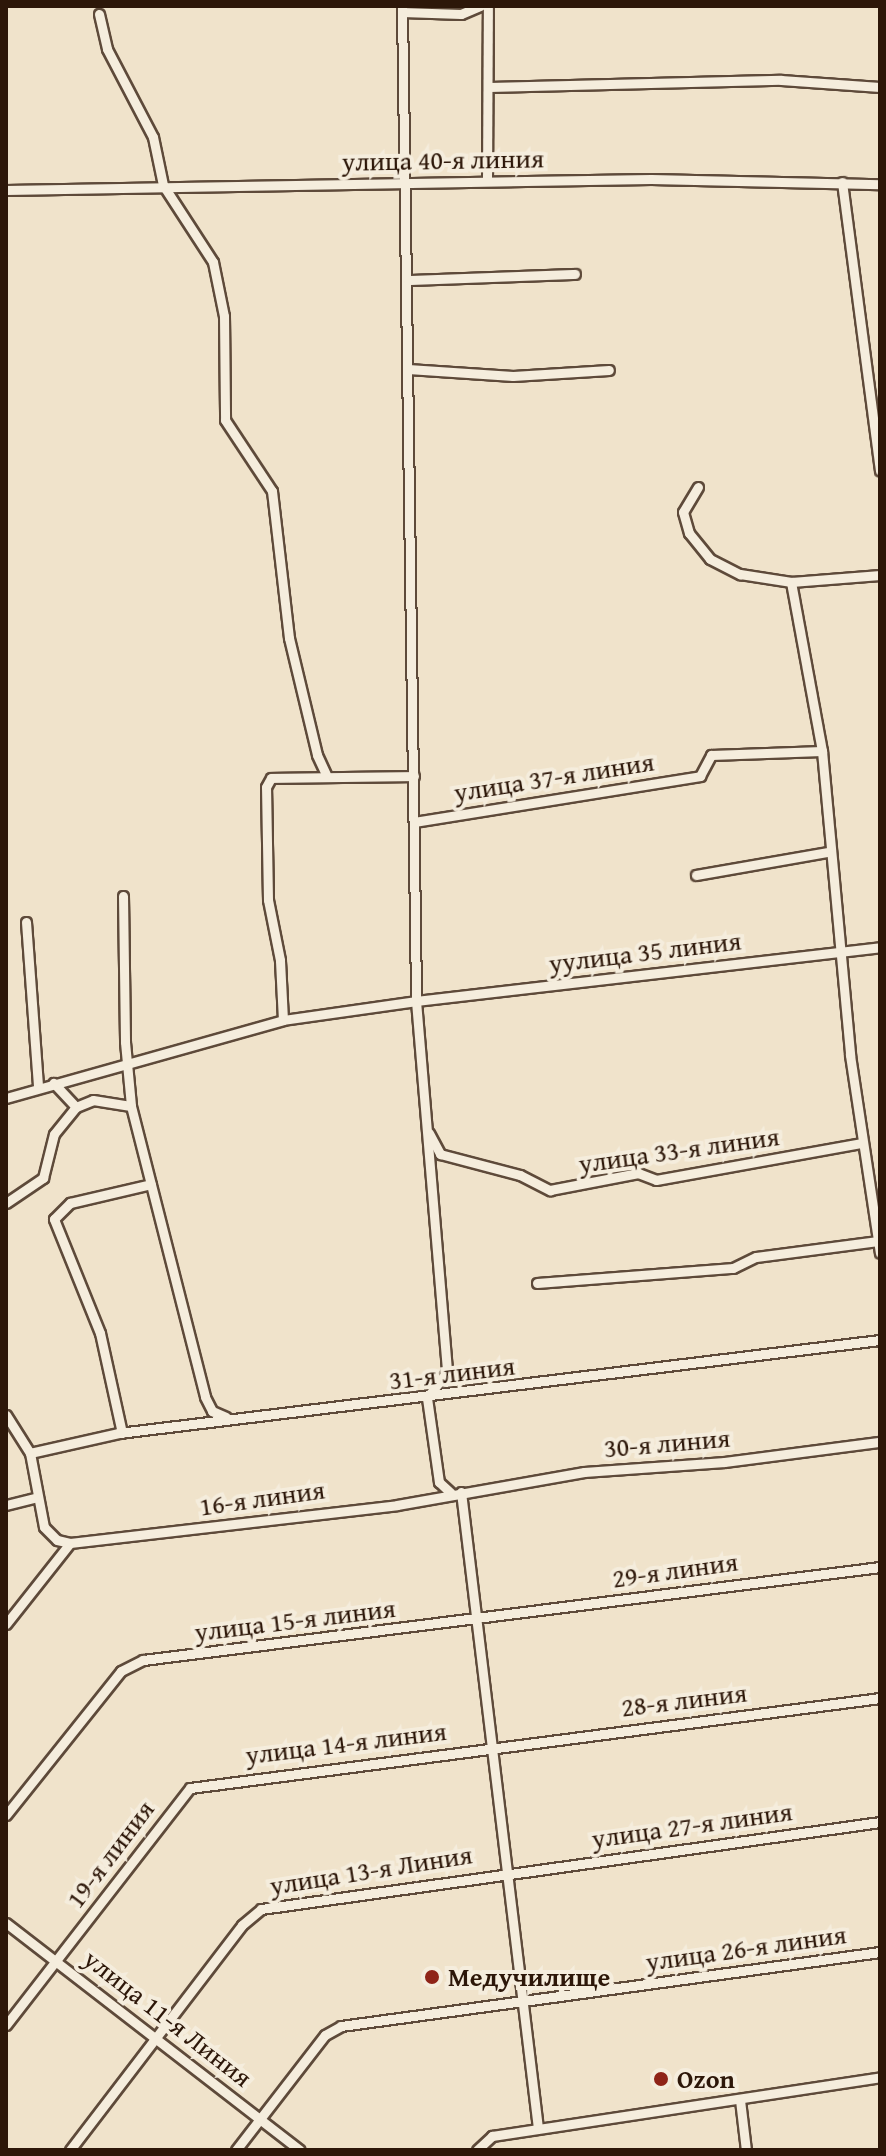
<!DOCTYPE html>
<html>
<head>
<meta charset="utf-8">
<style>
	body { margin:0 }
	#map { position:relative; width:886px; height:2156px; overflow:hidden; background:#f0e3cb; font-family:"Gentium Book Plus",serif }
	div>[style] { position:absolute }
	.roads { filter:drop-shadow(2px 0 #5e4a3a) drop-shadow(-2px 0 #5e4a3a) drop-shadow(0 2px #5e4a3a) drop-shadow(0 -2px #5e4a3a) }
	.minor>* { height:9px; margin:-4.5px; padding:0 4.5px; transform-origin:4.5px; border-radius:4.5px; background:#f5eddd }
	.dots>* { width:22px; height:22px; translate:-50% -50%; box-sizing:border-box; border:4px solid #f5eddd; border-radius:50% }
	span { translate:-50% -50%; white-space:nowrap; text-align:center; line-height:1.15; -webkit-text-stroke:8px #f5eddd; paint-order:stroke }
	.street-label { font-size:26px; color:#2d1709 }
	.poi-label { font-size:26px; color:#2d1709; font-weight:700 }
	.left { translate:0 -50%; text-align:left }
	.frame { position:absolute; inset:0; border:8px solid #2d1709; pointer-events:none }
</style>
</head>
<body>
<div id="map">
	<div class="roads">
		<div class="minor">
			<i style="left:402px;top:6px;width:995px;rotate:89.19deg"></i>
			<i style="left:416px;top:1001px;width:467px;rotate:-6.6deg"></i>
			<i style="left:402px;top:12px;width:59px;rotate:1.9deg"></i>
			<i style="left:461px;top:14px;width:21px;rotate:-23deg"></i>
			<i style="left:99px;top:14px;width:36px;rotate:77deg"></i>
			<i style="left:107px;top:49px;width:99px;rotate:62.4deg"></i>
			<i style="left:153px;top:137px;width:49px;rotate:78.2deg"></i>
			<i style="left:163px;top:185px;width:92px;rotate:57deg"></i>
			<i style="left:213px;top:262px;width:55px;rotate:78.5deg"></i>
			<i style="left:224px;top:316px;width:104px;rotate:89.4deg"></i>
			<i style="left:225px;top:420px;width:85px;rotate:56.5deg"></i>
			<i style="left:272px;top:491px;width:148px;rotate:83.4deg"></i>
			<i style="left:289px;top:638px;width:120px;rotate:76.5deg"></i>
			<i style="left:317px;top:755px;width:21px;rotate:65deg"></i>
			<i style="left:489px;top:87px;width:292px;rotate:-1.4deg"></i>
			<i style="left:781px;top:80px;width:99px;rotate:4deg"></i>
			<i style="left:487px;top:181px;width:175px;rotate:-89.7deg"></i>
			<i style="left:842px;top:182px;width:291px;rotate:82.5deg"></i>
			<i style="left:6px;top:190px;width:645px;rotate:-0.98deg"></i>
			<i style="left:651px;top:179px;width:229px;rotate:1.3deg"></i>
			<i style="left:408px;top:280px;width:167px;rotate:-2.1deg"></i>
			<i style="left:408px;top:369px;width:105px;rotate:3.8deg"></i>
			<i style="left:513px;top:376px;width:96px;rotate:-3.6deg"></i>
			<i style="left:698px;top:487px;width:29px;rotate:121deg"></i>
			<i style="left:683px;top:512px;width:22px;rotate:74deg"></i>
			<i style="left:689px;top:533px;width:33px;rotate:51deg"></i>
			<i style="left:710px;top:559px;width:34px;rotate:27deg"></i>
			<i style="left:740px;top:574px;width:52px;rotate:8.9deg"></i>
			<i style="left:880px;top:575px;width:89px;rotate:175.5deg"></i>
			<i style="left:791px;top:582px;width:172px;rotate:79.6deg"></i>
			<i style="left:822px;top:751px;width:305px;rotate:84.7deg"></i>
			<i style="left:850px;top:1055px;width:200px;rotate:81.4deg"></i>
			<i style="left:414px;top:822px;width:290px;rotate:-9.1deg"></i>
			<i style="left:700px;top:776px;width:24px;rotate:-62deg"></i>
			<i style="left:711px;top:755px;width:111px;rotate:-2.1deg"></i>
			<i style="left:696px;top:875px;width:134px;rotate:-9.9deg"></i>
			<i style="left:123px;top:896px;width:146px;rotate:89.2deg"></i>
			<i style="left:125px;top:1042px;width:64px;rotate:84.6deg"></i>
			<i style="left:26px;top:922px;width:165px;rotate:85.8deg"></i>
			<i style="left:283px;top:1020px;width:60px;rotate:-92.9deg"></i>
			<i style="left:280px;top:960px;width:61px;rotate:-101.3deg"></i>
			<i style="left:268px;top:900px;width:113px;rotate:-91deg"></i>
			<i style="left:266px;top:787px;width:10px;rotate:-61deg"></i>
			<i style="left:271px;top:778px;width:143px;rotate:-0.8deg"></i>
			<i style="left:6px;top:1098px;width:288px;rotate:-15.7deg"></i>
			<i style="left:283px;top:1020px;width:134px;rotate:-8.1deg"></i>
			<i style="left:416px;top:1001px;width:372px;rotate:85.2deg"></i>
			<i style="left:447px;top:1372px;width:33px;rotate:128deg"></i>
			<i style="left:427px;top:1398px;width:85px;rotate:81.9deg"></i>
			<i style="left:439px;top:1482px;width:16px;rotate:43deg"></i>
			<i style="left:76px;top:1107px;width:18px;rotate:-22deg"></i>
			<i style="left:93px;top:1100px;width:38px;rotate:9deg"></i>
			<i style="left:131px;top:1106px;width:300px;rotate:75.7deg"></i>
			<i style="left:205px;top:1397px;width:16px;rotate:63deg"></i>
			<i style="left:212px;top:1411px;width:15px;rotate:23deg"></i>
			<i style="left:429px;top:1133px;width:24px;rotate:62deg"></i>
			<i style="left:440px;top:1154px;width:83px;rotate:14.7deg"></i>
			<i style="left:520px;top:1175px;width:34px;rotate:27deg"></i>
			<i style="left:550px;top:1190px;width:90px;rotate:-10.9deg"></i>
			<i style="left:638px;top:1173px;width:19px;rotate:21deg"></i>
			<i style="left:656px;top:1180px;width:208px;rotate:-10.2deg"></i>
			<i style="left:6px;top:1203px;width:45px;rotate:-34deg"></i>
			<i style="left:43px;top:1178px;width:45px;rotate:-76deg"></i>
			<i style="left:54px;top:1134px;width:35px;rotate:-51deg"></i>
			<i style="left:76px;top:1107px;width:33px;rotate:-133deg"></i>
			<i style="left:537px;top:1283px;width:197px;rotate:-4.4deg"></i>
			<i style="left:733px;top:1268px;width:25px;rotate:-26deg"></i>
			<i style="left:756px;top:1257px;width:123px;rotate:-7.5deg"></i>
			<i style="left:6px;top:1415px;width:45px;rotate:57.7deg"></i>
			<i style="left:30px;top:1453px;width:75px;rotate:79.3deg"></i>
			<i style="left:44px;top:1527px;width:18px;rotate:45deg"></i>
			<i style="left:57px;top:1540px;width:13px;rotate:13deg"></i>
			<i style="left:70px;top:1543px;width:329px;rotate:-6.6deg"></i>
			<i style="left:397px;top:1505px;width:190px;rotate:-10deg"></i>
			<i style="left:584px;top:1472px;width:141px;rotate:-4.1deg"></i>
			<i style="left:725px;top:1462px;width:156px;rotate:-7.4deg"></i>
			<i style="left:122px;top:1433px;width:102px;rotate:-102.4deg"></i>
			<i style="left:100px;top:1333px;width:123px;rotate:-112deg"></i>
			<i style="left:54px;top:1219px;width:23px;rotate:-45deg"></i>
			<i style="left:70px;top:1203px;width:83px;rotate:-13.2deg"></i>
			<i style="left:30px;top:1453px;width:91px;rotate:-12.7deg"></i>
			<i style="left:119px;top:1433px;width:767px;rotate:-6.97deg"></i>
			<i style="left:461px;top:1492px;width:641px;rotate:83.1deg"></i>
			<i style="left:6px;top:1505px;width:32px;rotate:-14deg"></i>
			<i style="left:6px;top:1624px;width:103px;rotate:-51.7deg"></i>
			<i style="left:6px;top:1815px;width:184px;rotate:-51.4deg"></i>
			<i style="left:121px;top:1671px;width:25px;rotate:-27deg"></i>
			<i style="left:143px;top:1660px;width:743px;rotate:-7.19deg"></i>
			<i style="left:6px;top:1923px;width:371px;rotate:37.7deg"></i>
			<i style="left:6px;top:2025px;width:300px;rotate:-52.2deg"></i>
			<i style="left:190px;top:1788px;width:696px;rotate:-7.43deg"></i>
			<i style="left:740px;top:2100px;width:50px;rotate:83.2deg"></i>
			<i style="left:70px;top:2150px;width:283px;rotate:-52.6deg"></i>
			<i style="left:242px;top:1925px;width:25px;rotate:-40deg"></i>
			<i style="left:261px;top:1909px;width:625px;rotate:-8deg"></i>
			<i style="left:236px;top:2150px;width:145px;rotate:-52.3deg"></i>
			<i style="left:325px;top:2035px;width:18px;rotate:-29deg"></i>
			<i style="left:341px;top:2026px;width:544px;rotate:-7.82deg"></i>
			<i style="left:477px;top:2150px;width:21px;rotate:-43deg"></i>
			<i style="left:492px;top:2136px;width:392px;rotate:-8.6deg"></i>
		</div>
	</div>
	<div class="dots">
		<i style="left:432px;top:1977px;background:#8f2418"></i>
		<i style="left:661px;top:2079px;background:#8f2418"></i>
	</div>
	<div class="street-label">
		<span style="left:443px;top:160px;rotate:-1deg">улица 40-я линия</span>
		<span style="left:554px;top:777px;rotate:-9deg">улица 37-я линия</span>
		<span style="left:645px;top:952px;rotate:-7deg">уулица 35 линия</span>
		<span style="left:679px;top:1150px;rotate:-8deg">улица 33-я линия</span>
		<span style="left:452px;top:1373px;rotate:-7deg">31-я линия</span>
		<span style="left:667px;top:1443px;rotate:-5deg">30-я линия</span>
		<span style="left:262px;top:1498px;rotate:-8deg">16-я линия</span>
		<span style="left:675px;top:1570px;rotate:-8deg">29-я линия</span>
		<span style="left:295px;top:1620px;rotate:-7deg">улица 15-я линия</span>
		<span style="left:684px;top:1700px;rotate:-7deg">28-я линия</span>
		<span style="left:346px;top:1743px;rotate:-7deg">улица 14-я линия</span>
		<span style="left:692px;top:1825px;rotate:-8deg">улица 27-я линия</span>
		<span style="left:110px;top:1854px;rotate:-53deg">19-я линия</span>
		<span style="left:371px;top:1870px;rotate:-9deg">улица 13-я Линия</span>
		<span style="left:746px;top:1948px;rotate:-8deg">улица 26-я линия</span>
		<span style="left:168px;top:2018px;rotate:38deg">улица 11-я Линия</span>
	</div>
	<div class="poi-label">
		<span class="left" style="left:448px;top:1977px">Медучилище</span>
		<span class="left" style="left:677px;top:2079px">Ozon</span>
	</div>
	<div class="frame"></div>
</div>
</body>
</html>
